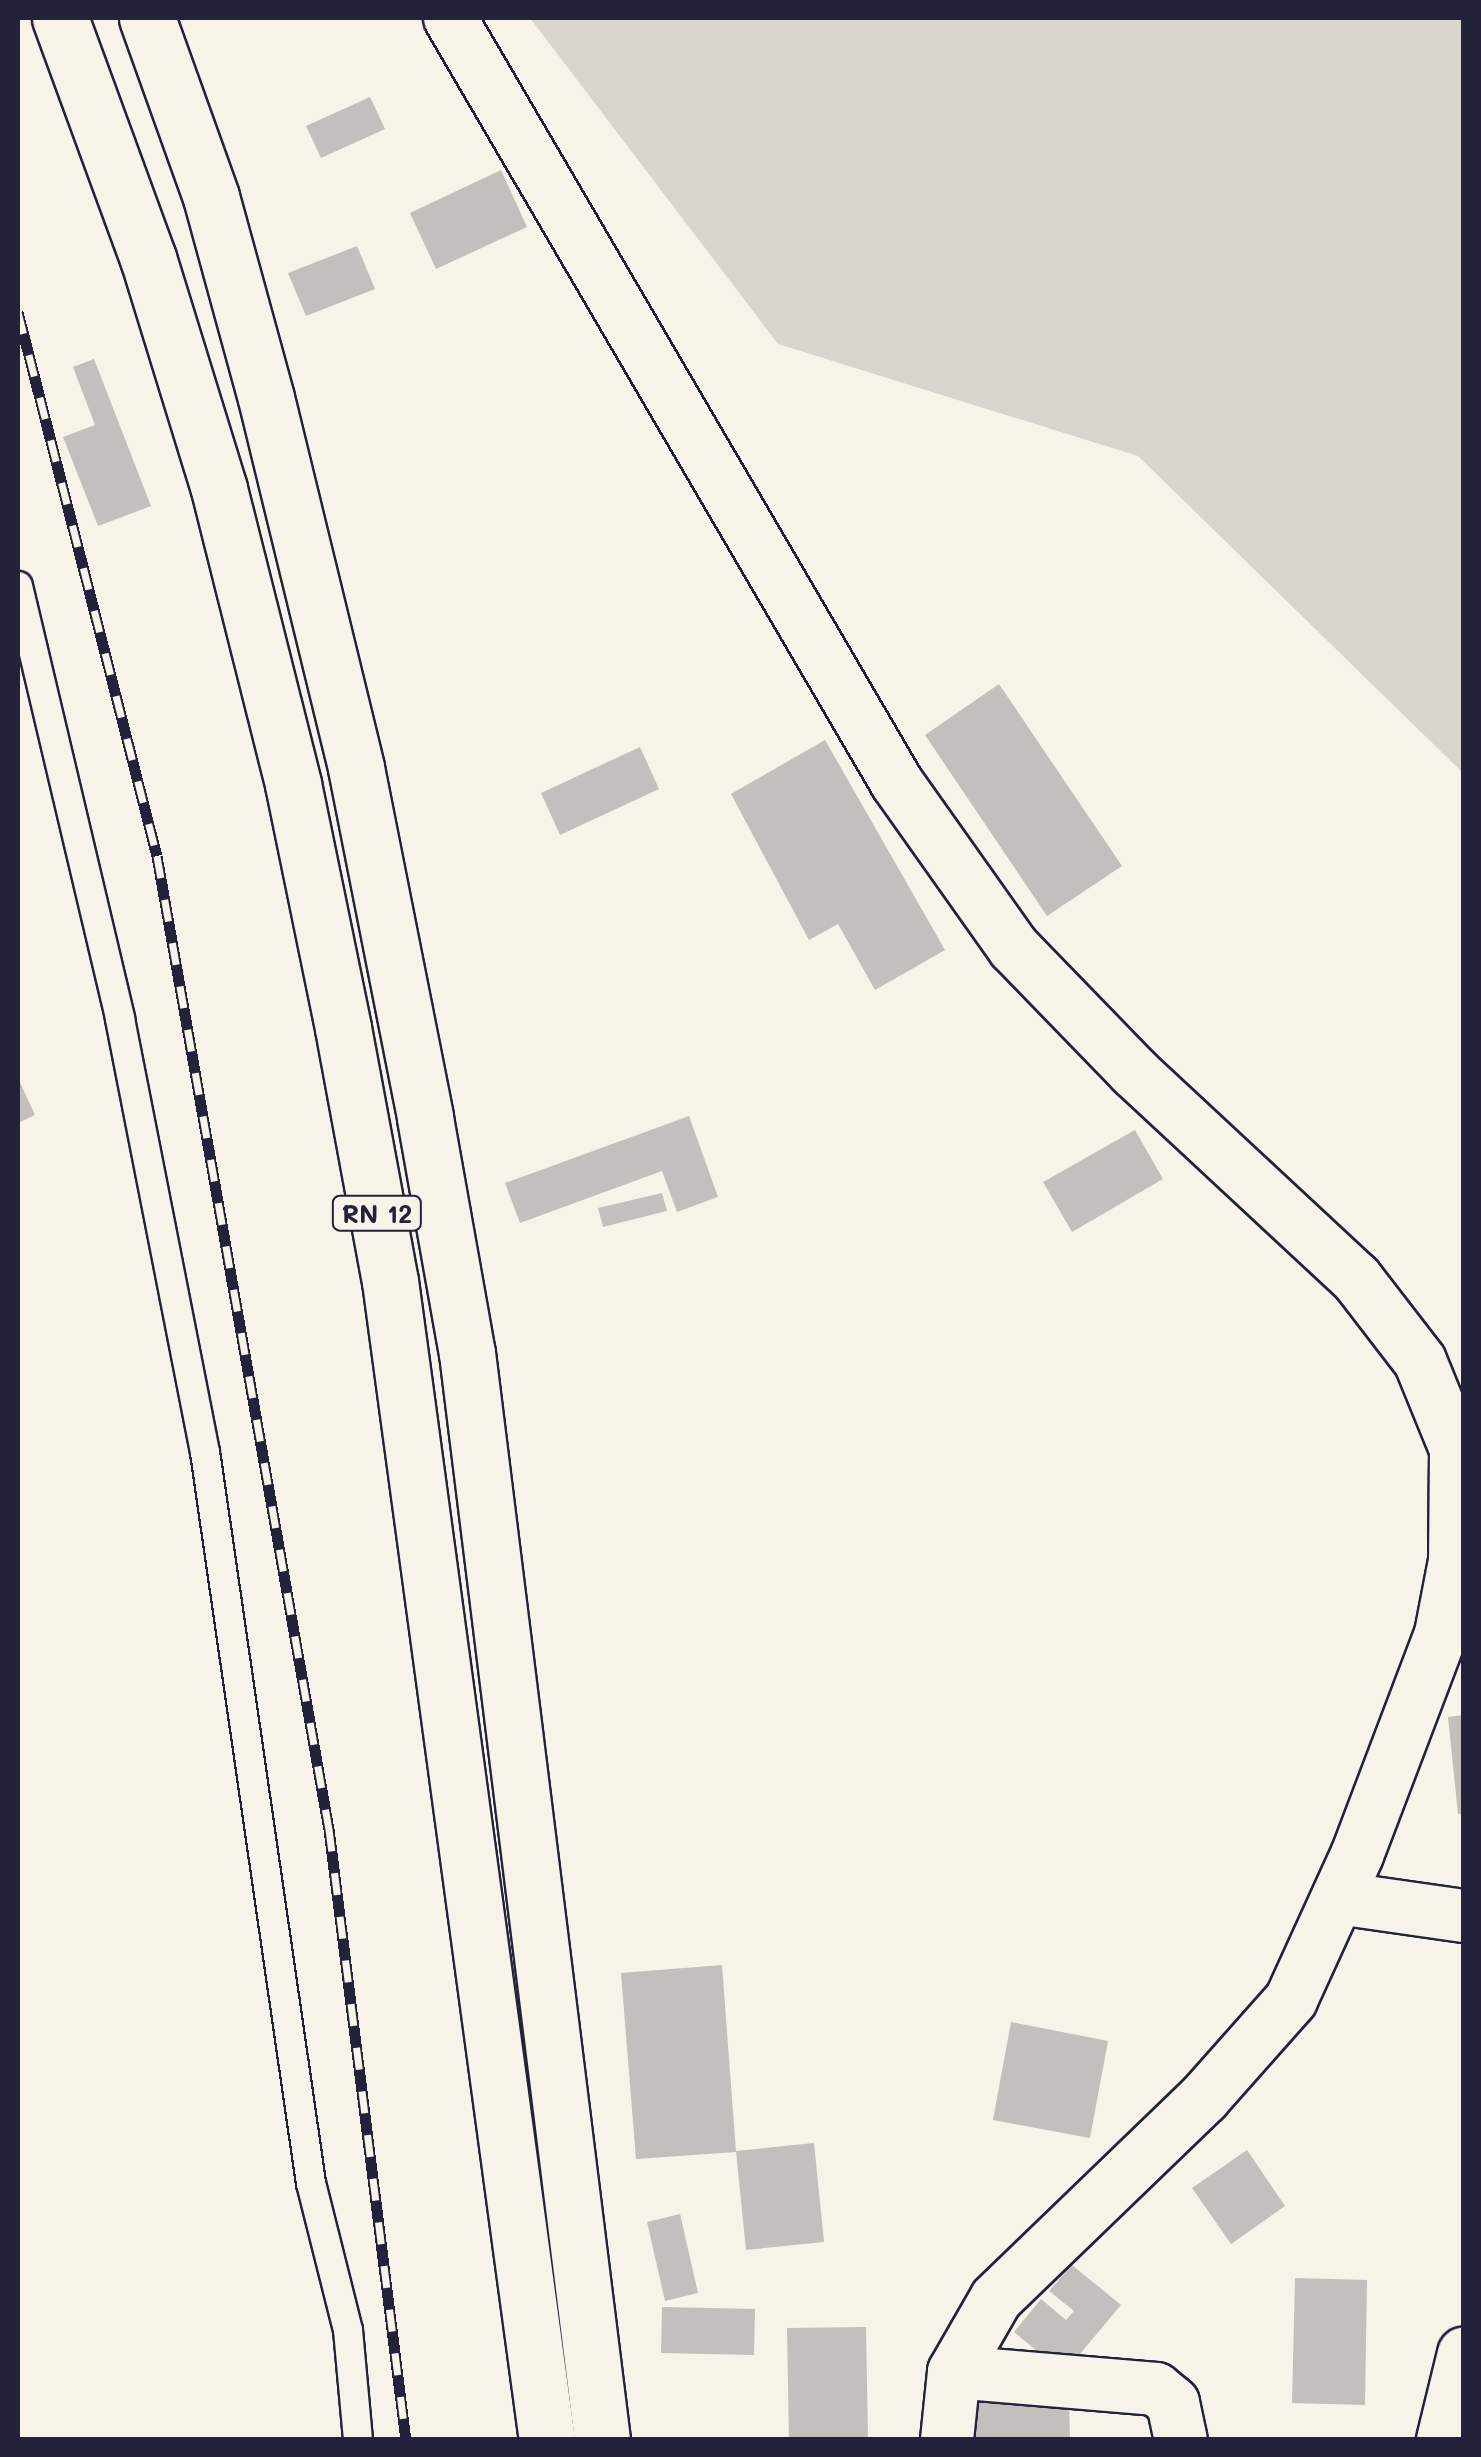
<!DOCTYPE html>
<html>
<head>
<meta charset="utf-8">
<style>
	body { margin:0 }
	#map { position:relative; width:1481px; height:2457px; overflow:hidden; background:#f7f3e8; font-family:Mali,sans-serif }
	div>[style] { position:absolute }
	.green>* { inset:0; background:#d8d5cf }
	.building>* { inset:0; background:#c2bfbd }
	.roads { filter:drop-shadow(2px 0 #22223b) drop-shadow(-2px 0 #22223b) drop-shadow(0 2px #22223b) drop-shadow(0 -2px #22223b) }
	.service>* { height:28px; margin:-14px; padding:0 14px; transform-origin:14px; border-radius:14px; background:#f7f3e8 }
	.minor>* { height:52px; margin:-26px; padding:0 26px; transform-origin:26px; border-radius:26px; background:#f7f3e8 }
	.trunk>* { height:55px; margin:-27.5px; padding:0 27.5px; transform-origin:27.5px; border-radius:27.5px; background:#f7f3e8 }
	.rail>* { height:11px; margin-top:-5.5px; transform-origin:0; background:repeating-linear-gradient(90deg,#f7f3e8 0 22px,#22223b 0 44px); box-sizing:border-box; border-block:2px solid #22223b }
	span { translate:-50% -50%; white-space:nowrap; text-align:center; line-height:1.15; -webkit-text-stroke:9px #f7f3e8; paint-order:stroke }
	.shield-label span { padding:2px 8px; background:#f7f3e8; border:2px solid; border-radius:8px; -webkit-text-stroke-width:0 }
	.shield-label { font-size:25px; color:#22223b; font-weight:700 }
	.frame { position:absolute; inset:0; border:20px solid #22223b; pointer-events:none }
</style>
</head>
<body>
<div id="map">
	<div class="green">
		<i style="clip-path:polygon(530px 18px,1463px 18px,1463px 773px,1138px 456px,778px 344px)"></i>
	</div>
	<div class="building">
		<i style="clip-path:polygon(370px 97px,385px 129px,321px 158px,306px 126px)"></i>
		<i style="clip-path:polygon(501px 170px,527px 227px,436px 269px,410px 213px)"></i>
		<i style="clip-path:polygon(357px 246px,375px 289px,306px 316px,288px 273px)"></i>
		<i style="clip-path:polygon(94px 359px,151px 506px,98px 526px,63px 437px,95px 425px,73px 367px)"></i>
		<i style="clip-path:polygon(999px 684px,1122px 866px,1047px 916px,925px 735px)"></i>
		<i style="clip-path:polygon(825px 740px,945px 950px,875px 990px,838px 924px,809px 940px,731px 794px)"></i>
		<i style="clip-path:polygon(640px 747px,659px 789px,560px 835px,541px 793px)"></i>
		<i style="clip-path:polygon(18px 1078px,35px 1115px,18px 1123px)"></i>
		<i style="clip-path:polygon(689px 1116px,718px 1197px,677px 1212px,662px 1171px,520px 1223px,505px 1183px)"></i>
		<i style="clip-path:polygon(1135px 1130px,1163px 1179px,1072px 1232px,1043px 1182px)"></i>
		<i style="clip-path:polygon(662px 1193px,667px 1211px,603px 1227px,598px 1208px)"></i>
		<i style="clip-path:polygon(1464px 1715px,1464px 1814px,1458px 1814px,1448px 1717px)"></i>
		<i style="clip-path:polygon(722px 1965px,736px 2152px,636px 2159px,621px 1973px)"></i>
		<i style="clip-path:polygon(1011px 2022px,1108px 2041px,1090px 2138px,993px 2120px)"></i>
		<i style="clip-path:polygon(814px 2143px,824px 2242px,746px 2250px,736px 2151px)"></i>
		<i style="clip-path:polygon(1247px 2150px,1285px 2206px,1231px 2244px,1192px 2188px)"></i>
		<i style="clip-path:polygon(680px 2214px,698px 2293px,665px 2301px,647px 2222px)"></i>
		<i style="clip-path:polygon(1072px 2265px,1121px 2305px,1064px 2373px,1014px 2332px,1041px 2299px,1066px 2320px,1074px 2311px,1049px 2291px)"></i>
		<i style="clip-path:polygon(1295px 2278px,1367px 2280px,1365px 2405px,1292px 2403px)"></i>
		<i style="clip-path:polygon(662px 2307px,755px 2309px,754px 2355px,661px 2353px)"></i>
		<i style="clip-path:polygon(866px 2327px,868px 2440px,789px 2440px,787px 2328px)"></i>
		<i style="clip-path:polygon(1069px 2397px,1070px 2440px,973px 2440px,971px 2402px)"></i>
	</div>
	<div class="roads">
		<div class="service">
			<i style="left:18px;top:586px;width:445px;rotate:76.7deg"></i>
			<i style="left:120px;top:1019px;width:441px;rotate:78.9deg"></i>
			<i style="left:205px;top:1452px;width:739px;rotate:81.75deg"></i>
			<i style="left:311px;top:2183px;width:152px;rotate:75.9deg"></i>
			<i style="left:348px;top:2330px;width:110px;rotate:84.8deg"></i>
		</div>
		<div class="minor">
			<i style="left:450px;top:18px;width:886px;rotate:59.7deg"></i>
			<i style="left:897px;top:783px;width:202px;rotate:54.7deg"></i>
			<i style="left:1014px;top:948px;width:173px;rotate:45.9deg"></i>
			<i style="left:1134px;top:1072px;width:303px;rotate:42.9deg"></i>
			<i style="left:1356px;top:1278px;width:105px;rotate:52.4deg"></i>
			<i style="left:1420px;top:1361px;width:95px;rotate:67.8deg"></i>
			<i style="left:1456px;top:1449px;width:112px;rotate:90.5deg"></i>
			<i style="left:1455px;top:1561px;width:74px;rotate:100.9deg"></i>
			<i style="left:1441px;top:1634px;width:236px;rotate:110.8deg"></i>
			<i style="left:1357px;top:1855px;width:159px;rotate:114.5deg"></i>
			<i style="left:1291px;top:2000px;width:131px;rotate:131.6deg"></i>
			<i style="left:1204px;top:2098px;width:289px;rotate:136deg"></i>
			<i style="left:996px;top:2299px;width:84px;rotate:119.9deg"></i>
			<i style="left:954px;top:2372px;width:68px;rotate:95.9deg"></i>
			<i style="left:1338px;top:1898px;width:127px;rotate:8.1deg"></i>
			<i style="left:954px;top:2372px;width:203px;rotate:4.8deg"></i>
			<i style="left:1156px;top:2389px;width:22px;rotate:39deg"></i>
			<i style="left:1173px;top:2403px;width:38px;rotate:78deg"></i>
			<i style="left:1443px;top:2440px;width:89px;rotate:-76.3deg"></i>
		</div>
		<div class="trunk">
			<i style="left:60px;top:18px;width:256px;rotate:69.9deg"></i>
			<i style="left:148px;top:258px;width:242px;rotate:72.9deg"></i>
			<i style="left:219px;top:489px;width:304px;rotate:75.9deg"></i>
			<i style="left:293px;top:784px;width:249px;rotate:78.4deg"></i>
			<i style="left:343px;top:1028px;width:257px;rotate:79.5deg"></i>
			<i style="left:390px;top:1281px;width:1170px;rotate:82.29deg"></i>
			<i style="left:147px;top:18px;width:190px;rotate:70.3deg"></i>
			<i style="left:211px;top:197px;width:208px;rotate:74.7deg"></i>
			<i style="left:266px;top:398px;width:381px;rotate:76.3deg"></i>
			<i style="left:356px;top:768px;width:357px;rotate:78.8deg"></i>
			<i style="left:425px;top:1118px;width:239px;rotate:79.9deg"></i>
			<i style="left:467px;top:1353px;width:1095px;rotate:82.92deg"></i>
		</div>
	</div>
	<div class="rail">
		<i style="left:18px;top:312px;width:561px;rotate:75.67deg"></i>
		<i style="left:157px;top:856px;width:988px;rotate:79.98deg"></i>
		<i style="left:329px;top:1829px;width:616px;rotate:82.82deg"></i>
	</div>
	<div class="shield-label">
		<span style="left:377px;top:1213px">RN 12</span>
	</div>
	<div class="frame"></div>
</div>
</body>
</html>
